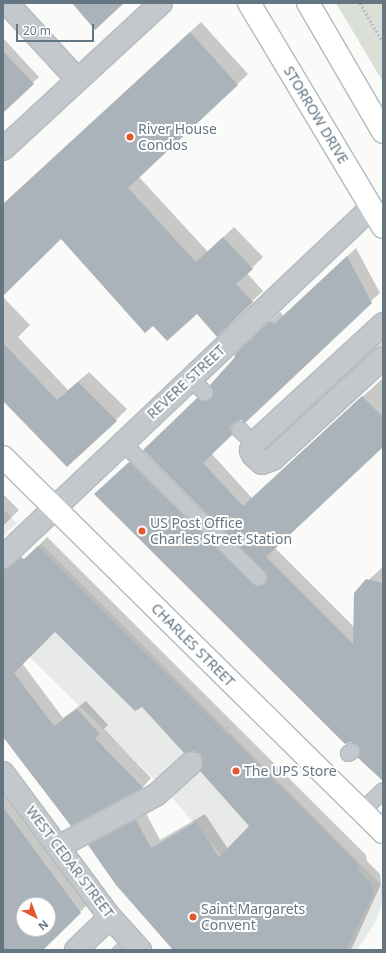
<!DOCTYPE html>
<html>
<head>
<meta charset="utf-8">
<style>
	body { margin:0 }
	#map { position:relative; width:386px; height:953px; overflow:hidden; background:#fafaf8; font-family:"Noto Sans",sans-serif }
	div>[style] { position:absolute }
	.built>* { inset:0; background:#e8e9e9 }
	.green>* { inset:0; background:#dadfd7 }
	.shadow>* { inset:0; background:#0003 }
	.building>* { inset:0; background:#aab3b9 }
	.path>* { height:2.5px; margin-top:-1.25px; transform-origin:0; background:repeating-linear-gradient(90deg,#bbbfc2 0 2px,transparent 0 4px) }
	.roads { filter:drop-shadow(1px 0 #b5babe) drop-shadow(-1px 0 #b5babe) drop-shadow(0 1px #b5babe) drop-shadow(0 -1px #b5babe) }
	.service>* { height:15px; margin:-7.5px; padding:0 7.5px; transform-origin:7.5px; border-radius:7.5px; background:#c3c8cc }
	.pedestrian>* { height:22px; margin:-11px; padding:0 11px; transform-origin:11px; border-radius:11px; background:#c3c8cc }
	.minor>* { height:22px; margin:-11px; padding:0 11px; transform-origin:11px; border-radius:11px; background:#c3c8cc }
	.primary>* { height:22px; margin:-11px; padding:0 11px; transform-origin:11px; border-radius:11px; background:#fff }
	.trunk>* { height:22px; margin:-11px; padding:0 11px; transform-origin:11px; border-radius:11px; background:#fff }
	.motorway>* { height:22px; margin:-11px; padding:0 11px; transform-origin:11px; border-radius:11px; background:#fff }
	.dots>* { width:11px; height:11px; translate:-50% -50%; box-sizing:border-box; border:2px solid #fff; border-radius:50% }
	span { translate:-50% -50%; white-space:nowrap; text-align:center; line-height:1.15; -webkit-text-stroke:4px #fff; paint-order:stroke }
	.street-label { font-size:14px; color:#657683 }
	.poi-label { font-size:14px; color:#657683 }
	.left { translate:0 -50%; text-align:left }
	.frame { position:absolute; inset:0; border:4px solid #657683; pointer-events:none }
	.north { position:absolute; left:16px; top:897px; width:40px; height:40px; box-sizing:border-box; background:#fff; border:1px solid #c1c8cd; border-radius:50%; rotate:138deg; font-size:11px; font-weight:700; line-height:16px; text-align:center; color:#657683 }
	.north::after { content:''; display:block; margin:auto; width:14px; height:18px; background:#e4572e; clip-path:polygon(50% 0,100% 100%,50% 72%,0 100%) }
	.scale { position:absolute; left:16px; top:24px; width:78px; height:18px; box-sizing:border-box; border:2px solid #657683; border-top:0; padding-left:5px; font-size:12px; line-height:14px; white-space:nowrap; color:#657683; -webkit-text-stroke:3px #fff; paint-order:stroke }
</style>
</head>
<body>
<div id="map">
	<div class="built">
		<i style="clip-path:polygon(3px 509px,17px 523px,3px 536px)"></i>
		<i style="clip-path:polygon(41px 543px,383px 887px,383px 901px,375px 923px,357px 950px,302px 950px,169px 794px,3px 631px,3px 582px)"></i>
	</div>
	<div class="green">
		<i style="clip-path:polygon(336px 3px,383px 3px,383px 82px)"></i>
		<i style="clip-path:polygon(383px 336px,383px 344px,279px 438px,276px 434px)"></i>
	</div>
	<div class="shadow">
		<i style="clip-path:polygon(201px 22px,248px 74px,139px 177px,208px 252px,234px 227px,263px 257px,247px 273px,263px 291px,217px 335px,197px 313px,61px 237px,3px 294px,3px 204px)"></i>
		<i style="clip-path:polygon(3px 38px,39px 77px,3px 111px)"></i>
		<i style="clip-path:polygon(356px 248px,380px 293px,239px 419px,241px 425px,211px 453px,252px 498px,383px 378px,383px 447px,275px 548px,354px 627px,364px 584px,383px 567px,383px 781px,358px 757px,361px 751px,359px 745px,105px 485px,139px 454px,261px 575px,267px 577px,265px 570px,153px 441px,207px 389px,213px 392px,244px 346px,280px 312px,284px 316px)"></i>
		<i style="clip-path:polygon(3px 297px,30px 325px,18px 337px,68px 390px,89px 372px,127px 409px,116px 420px,3px 401px)"></i>
		<i style="clip-path:polygon(3px 494px,19px 510px,3px 526px)"></i>
		<i style="clip-path:polygon(47px 537px,366px 855px,367px 861px,380px 874px,381px 884px,351px 950px,175px 950px,89px 845px,98px 837px,145px 811px,160px 840px,205px 814px,228px 849px,251px 826px,201px 754px,55px 630px,22px 663px,63px 718px,86px 701px,108px 725px,104px 729px,151px 778px,143px 787px,72px 825px,3px 733px,3px 583px)"></i>
		<i style="clip-path:polygon(evenodd,3px 793px,87px 905px,42px 950px,3px 950px,3px 793px,24px 905px,48px 905px,48px 929px,24px 929px,24px 905px)"></i>
		<i style="clip-path:polygon(120px 940px,129px 950px,110px 950px)"></i>
	</div>
	<div class="building">
		<i style="clip-path:polygon(72px 3px,124px 3px,95px 30px)"></i>
		<i style="clip-path:polygon(190px 32px,238px 85px,128px 188px,196px 262px,223px 237px,253px 269px,236px 284px,253px 302px,217px 337px,197px 314px,167px 341px,153px 326px,145px 333px,61px 239px,3px 296px,3px 204px)"></i>
		<i style="clip-path:polygon(3px 51px,34px 84px,3px 113px)"></i>
		<i style="clip-path:polygon(347px 256px,372px 303px,245px 423px,241px 420px,233px 423px,230px 427px,232px 435px,203px 463px,243px 506px,362px 396px,383px 417px,383px 447px,266px 557px,353px 644px,354px 593px,366px 579px,383px 583px,383px 781px,357px 757px,360px 751px,358px 746px,351px 742px,345px 744px,94px 494px,129px 462px,252px 583px,256px 586px,264px 584px,267px 579px,264px 571px,143px 450px,197px 398px,202px 401px,210px 399px,213px 390px,210px 385px,235px 357px,234px 355px,270px 321px,274px 324px)"></i>
		<i style="clip-path:polygon(3px 343px,57px 400px,78px 382px,117px 421px,67px 467px,3px 401px)"></i>
		<i style="clip-path:polygon(38px 546px,358px 864px,358px 870px,371px 883px,373px 894px,346px 950px,173px 950px,116px 885px,88px 845px,136px 820px,151px 848px,196px 822px,219px 857px,249px 826px,200px 771px,203px 761px,200px 754px,194px 751px,184px 753px,142px 707px,135px 711px,55px 632px,14px 673px,54px 726px,77px 709px,100px 734px,95px 738px,143px 788px,71px 826px,3px 737px,3px 569px,11px 566px,21px 557px,24px 559px)"></i>
		<i style="clip-path:polygon(evenodd,3px 807px,81px 913px,43px 950px,3px 950px,3px 807px,24px 905px,48px 905px,48px 929px,24px 929px,24px 905px)"></i>
	</div>
	<div class="path">
		<i style="left:360px;top:3px;width:45px;rotate:59.5deg"></i>
		<i style="left:224px;top:731px;width:6px;rotate:-45deg"></i>
	</div>
	<div class="roads">
		<div class="service">
			<i style="left:190px;top:378px;width:20px;rotate:45deg"></i>
			<i style="left:239px;top:429px;width:21px;rotate:43deg"></i>
			<i style="left:122px;top:442px;width:192px;rotate:44.8deg"></i>
			<i style="left:348px;top:753px;width:4px;rotate:-34deg"></i>
			<i style="left:361px;top:811px;width:30px;rotate:-44deg"></i>
		</div>
		<div class="pedestrian">
			<i style="left:58px;top:847px;width:111px;rotate:-28deg"></i>
			<i style="left:156px;top:795px;width:47px;rotate:-42.4deg"></i>
		</div>
		<div class="minor">
			<i style="left:7px;top:3px;width:103px;rotate:47.4deg"></i>
			<i style="left:3px;top:149px;width:215px;rotate:-42.7deg"></i>
			<i style="left:383px;top:324px;width:176px;rotate:137.3deg"></i>
			<i style="left:254px;top:443px;width:8px;rotate:113deg"></i>
			<i style="left:251px;top:450px;width:5px;rotate:68deg"></i>
			<i style="left:253px;top:455px;width:12px;rotate:42deg"></i>
			<i style="left:262px;top:463px;width:12px;rotate:-20deg"></i>
			<i style="left:273px;top:459px;width:149px;rotate:-42.6deg"></i>
			<i style="left:3px;top:557px;width:507px;rotate:-43.48deg"></i>
			<i style="left:3px;top:773px;width:179px;rotate:53.4deg"></i>
			<i style="left:110px;top:917px;width:45px;rotate:47.7deg"></i>
			<i style="left:76px;top:950px;width:47px;rotate:-44.1deg"></i>
		</div>
		<div class="primary">
			<i style="left:3px;top:457px;width:534px;rotate:44.62deg"></i>
		</div>
		<div class="trunk">
			<i style="left:249px;top:3px;width:261px;rotate:59.1deg"></i>
		</div>
		<div class="motorway">
			<i style="left:308px;top:3px;width:149px;rotate:59.8deg"></i>
		</div>
	</div>
	<div class="dots">
		<i style="left:130px;top:137px;background:#e4572e"></i>
		<i style="left:142px;top:531px;background:#e4572e"></i>
		<i style="left:236px;top:771px;background:#e4572e"></i>
		<i style="left:193px;top:917px;background:#e4572e"></i>
	</div>
	<div class="street-label">
		<span style="left:316px;top:115px;rotate:59deg">STORROW DRIVE</span>
		<span style="left:186px;top:382px;rotate:-43deg">REVERE STREET</span>
		<span style="left:193px;top:645px;rotate:45deg">CHARLES STREET</span>
		<span style="left:70px;top:862px;rotate:53deg">WEST CEDAR STREET</span>
	</div>
	<div class="poi-label">
		<span class="left" style="left:138px;top:137px">River House<br>Condos</span>
		<span class="left" style="left:150px;top:531px">US Post Office<br>Charles Street Station</span>
		<span class="left" style="left:244px;top:771px">The UPS Store</span>
		<span class="left" style="left:201px;top:917px">Saint Margarets<br>Convent</span>
	</div>
	<div class="frame"></div>
	<div class="north">N</div>
	<div class="scale">20 m</div>
</div>
</body>
</html>
